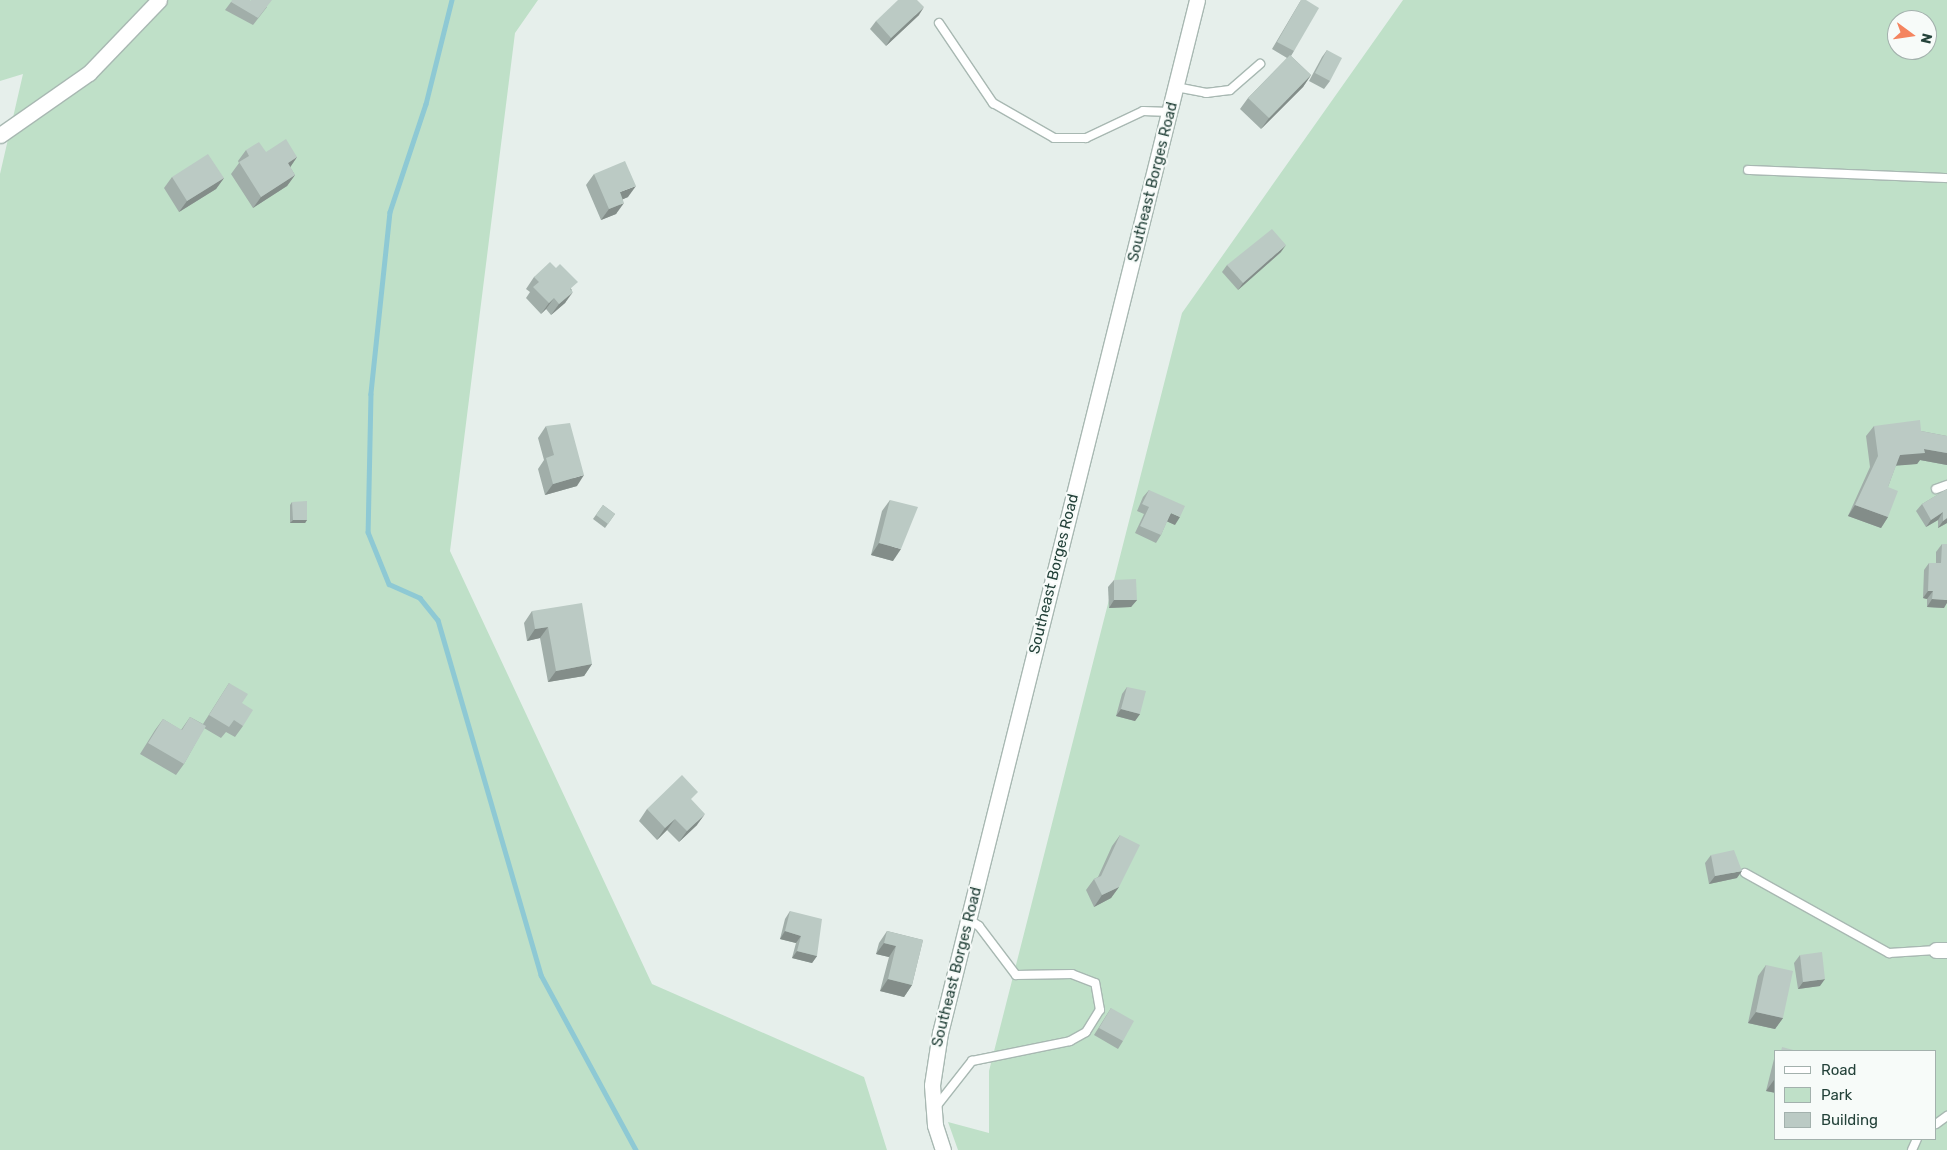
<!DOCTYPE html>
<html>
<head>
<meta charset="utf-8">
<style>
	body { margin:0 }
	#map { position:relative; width:1947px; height:1150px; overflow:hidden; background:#e6efeb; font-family:Rubik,sans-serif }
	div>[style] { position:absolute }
	.green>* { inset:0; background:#bfe0c8 }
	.stream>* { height:4.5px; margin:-2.25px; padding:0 2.25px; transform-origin:2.25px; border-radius:2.25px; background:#8ec9d4 }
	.roads { filter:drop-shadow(1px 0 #a8b8b2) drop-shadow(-1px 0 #a8b8b2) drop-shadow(0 1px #a8b8b2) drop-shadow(0 -1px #a8b8b2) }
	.service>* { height:8px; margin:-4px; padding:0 4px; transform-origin:4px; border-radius:4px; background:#fff }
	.minor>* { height:15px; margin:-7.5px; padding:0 7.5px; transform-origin:7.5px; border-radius:7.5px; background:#fff }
	.tertiary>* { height:15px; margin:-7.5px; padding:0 7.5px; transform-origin:7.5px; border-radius:7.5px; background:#fff }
	.secondary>* { height:15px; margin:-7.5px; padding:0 7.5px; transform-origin:7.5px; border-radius:7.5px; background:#fff }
	.wall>* { inset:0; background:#a1aea9 }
	.shaded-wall>* { inset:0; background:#838d89 }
	.building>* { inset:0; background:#bbcac4 }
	span { translate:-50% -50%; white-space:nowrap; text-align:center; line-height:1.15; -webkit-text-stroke:4.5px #f7fbf9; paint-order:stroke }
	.street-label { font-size:15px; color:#24423a }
	.legend { position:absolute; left:1774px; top:1050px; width:162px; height:90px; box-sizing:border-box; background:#f7fbf9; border:1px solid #a3b1ad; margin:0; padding:6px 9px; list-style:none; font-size:15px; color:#24423a }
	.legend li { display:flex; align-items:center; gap:10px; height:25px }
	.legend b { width:25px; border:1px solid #a3b1ad }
	.north { position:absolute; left:1887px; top:10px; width:50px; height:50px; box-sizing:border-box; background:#f7fbf9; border:1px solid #a3b1ad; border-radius:50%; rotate:104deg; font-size:14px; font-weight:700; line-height:20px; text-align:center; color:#24423a }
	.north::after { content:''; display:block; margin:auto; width:18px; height:22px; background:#f4845f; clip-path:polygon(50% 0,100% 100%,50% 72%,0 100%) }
</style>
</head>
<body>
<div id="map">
	<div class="green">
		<i style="clip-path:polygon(0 0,538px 0,515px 33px,450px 551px,652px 984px,864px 1077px,887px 1150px,0 1150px,0 174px,23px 74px,0 81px)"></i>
		<i style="clip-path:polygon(evenodd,1403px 0,1947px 0,1947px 1150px,958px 1150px,948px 1122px,989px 1133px,989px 1071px,1182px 313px,1403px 0,1897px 20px,1927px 20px,1927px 50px,1897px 50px,1897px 20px,1403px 0,1776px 1051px,1936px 1051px,1936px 1139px,1776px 1139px,1776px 1051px)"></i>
	</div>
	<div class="stream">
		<i style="left:452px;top:0;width:107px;rotate:104deg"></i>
		<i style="left:426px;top:104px;width:114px;rotate:108.4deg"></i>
		<i style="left:390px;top:212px;width:183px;rotate:96deg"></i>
		<i style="left:371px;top:394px;width:138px;rotate:91.2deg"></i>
		<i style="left:368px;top:532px;width:56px;rotate:68deg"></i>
		<i style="left:389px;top:584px;width:34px;rotate:24deg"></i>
		<i style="left:420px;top:598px;width:28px;rotate:51deg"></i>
		<i style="left:438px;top:620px;width:370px;rotate:73.8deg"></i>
		<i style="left:541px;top:975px;width:199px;rotate:61.5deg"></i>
	</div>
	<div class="roads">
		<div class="service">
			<i style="left:939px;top:23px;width:97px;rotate:56deg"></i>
			<i style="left:993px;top:103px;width:70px;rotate:29.8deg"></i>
			<i style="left:1054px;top:138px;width:32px"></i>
			<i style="left:1086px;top:138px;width:63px;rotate:-25.3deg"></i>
			<i style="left:1143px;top:111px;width:27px;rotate:2deg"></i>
			<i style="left:1176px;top:87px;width:31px;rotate:11deg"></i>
			<i style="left:1206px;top:93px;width:24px;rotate:-7deg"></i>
			<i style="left:1230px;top:90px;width:40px;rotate:-41deg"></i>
			<i style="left:1748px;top:170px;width:199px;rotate:2.3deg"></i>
			<i style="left:1936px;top:489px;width:12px;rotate:-20deg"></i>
			<i style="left:1745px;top:873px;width:165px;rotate:29.1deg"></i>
			<i style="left:1889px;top:953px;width:47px;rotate:-3.7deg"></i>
			<i style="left:935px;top:1108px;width:60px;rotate:-51.8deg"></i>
			<i style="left:972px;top:1061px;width:100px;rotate:-11.5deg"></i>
			<i style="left:1070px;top:1041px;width:18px;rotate:-29deg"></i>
			<i style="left:1086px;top:1032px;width:26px;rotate:-58deg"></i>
			<i style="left:1100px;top:1010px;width:27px;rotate:-100deg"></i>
			<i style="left:1095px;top:983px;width:25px;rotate:-159deg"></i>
			<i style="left:1072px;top:974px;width:56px;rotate:179deg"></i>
			<i style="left:1016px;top:975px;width:61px;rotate:-127.1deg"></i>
			<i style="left:979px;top:926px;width:13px;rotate:-148deg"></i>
			<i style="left:1936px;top:1124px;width:14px;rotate:-36deg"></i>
			<i style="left:1912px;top:1150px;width:12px;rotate:-66deg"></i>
		</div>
		<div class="minor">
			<i style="left:1936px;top:950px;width:11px"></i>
		</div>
		<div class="tertiary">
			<i style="left:943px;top:1150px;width:26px;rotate:-108deg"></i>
			<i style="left:935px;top:1125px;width:40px;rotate:-94.3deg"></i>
			<i style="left:932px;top:1085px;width:53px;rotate:-81.3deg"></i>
			<i style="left:940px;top:1033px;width:1064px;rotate:-76.03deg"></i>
		</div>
		<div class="secondary">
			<i style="left:0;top:135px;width:108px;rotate:-34.9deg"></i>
			<i style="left:89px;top:73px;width:101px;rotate:-46.2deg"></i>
		</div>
	</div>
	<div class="wall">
		<i style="clip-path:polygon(1301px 0,1294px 51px,1291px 56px,1311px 75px,1303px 87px,1261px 129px,1240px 109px,1248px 98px,1287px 58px,1272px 49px)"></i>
		<i style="clip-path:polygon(251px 1px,267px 7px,253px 25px,225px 10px,231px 2px)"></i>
		<i style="clip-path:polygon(919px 15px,886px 46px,870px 29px,876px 21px)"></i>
		<i style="clip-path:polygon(1327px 50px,1330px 81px,1324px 89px,1309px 81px,1322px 57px)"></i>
		<i style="clip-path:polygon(246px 150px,266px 152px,297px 157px,290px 167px,295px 175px,287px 186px,253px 208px,231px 174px,239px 163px,238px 161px)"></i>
		<i style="clip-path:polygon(594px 174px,628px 197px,623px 199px,616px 214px,601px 220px,586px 185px)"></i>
		<i style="clip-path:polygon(172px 177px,224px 178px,216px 189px,179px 212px,164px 188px)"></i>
		<i style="clip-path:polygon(1281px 252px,1238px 290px,1222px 272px,1227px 265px)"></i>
		<i style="clip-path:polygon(556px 268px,572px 290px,565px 303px,551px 315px,546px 309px,541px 314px,526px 298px,530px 292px,526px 289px,534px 277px)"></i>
		<i style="clip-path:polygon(546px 426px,577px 486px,545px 495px,538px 469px,544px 460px,538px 438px)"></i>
		<i style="clip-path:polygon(1874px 426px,1921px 431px,1947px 436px,1947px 465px,1920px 460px,1917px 464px,1896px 465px,1888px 487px,1888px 517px,1881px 528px,1848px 516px,1870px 467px,1866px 436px)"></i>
		<i style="clip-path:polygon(1947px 489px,1947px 523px,1938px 528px,1938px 520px,1926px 527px,1916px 511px,1922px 504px)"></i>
		<i style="clip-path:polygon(1149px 490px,1175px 525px,1167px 521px,1161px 535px,1156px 543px,1135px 533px,1144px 514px,1137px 511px,1143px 497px)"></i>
		<i style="clip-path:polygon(890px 500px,893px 561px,871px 555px,882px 511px)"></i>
		<i style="clip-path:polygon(292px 502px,307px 520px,305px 523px,290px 523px,290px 505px)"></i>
		<i style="clip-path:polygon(603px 505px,615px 514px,605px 528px,593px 519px)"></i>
		<i style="clip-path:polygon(1942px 544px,1944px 608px,1927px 607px,1927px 599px,1923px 598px,1924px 570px,1929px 563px,1936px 563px,1936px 552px)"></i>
		<i style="clip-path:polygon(1114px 580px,1137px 600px,1131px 607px,1109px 608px,1108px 587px)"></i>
		<i style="clip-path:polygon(532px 611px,592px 664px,584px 676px,548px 682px,540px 638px,527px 641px,524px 623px)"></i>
		<i style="clip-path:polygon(229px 683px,242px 703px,243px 726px,235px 737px,226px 732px,221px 738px,204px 728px,184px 764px,176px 775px,140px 754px,155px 730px,163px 719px,181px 730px,190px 717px,203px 724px)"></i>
		<i style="clip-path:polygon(1127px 687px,1140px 714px,1135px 721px,1116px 716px,1122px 694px)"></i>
		<i style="clip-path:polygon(692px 801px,697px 825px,679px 842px,667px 830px,657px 840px,639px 821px,647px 809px)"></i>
		<i style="clip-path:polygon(1120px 835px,1119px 887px,1111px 898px,1094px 907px,1086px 890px,1094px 879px,1098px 877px,1112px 846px)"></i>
		<i style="clip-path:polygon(1711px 855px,1737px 878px,1709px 884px,1705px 863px)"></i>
		<i style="clip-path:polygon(790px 911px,817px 956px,812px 963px,792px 958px,796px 943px,780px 939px,785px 919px)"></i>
		<i style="clip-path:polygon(887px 931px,923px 940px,912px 985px,904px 997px,880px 991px,889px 957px,876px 954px,879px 943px)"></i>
		<i style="clip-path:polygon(1800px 955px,1820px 986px,1798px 989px,1794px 963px)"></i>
		<i style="clip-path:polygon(1766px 965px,1783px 1018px,1775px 1029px,1748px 1023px,1758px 976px)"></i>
		<i style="clip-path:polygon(1111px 1008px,1123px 1041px,1118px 1049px,1094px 1035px)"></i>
		<i style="clip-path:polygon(1776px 1057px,1776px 1093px,1766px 1091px,1774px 1059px)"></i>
	</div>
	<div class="shaded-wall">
		<i style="clip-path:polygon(924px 7px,919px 15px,886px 46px,891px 38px)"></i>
		<i style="clip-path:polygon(1311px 75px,1303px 87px,1261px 129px,1269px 118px)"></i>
		<i style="clip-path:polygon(297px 157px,289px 169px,288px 163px)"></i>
		<i style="clip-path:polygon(295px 175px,287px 186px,253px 208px,261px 197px)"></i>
		<i style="clip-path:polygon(224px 178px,216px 189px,179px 212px,187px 201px)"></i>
		<i style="clip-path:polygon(636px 186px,628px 197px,612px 204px,620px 192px)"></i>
		<i style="clip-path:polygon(624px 203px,616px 214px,601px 220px,609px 209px)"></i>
		<i style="clip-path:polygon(1286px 245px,1281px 252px,1238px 290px,1243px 283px)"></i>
		<i style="clip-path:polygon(573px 292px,565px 303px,551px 315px,559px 304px)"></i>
		<i style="clip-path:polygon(554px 298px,546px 309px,541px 314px,549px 303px)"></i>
		<i style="clip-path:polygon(1924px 449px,1947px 453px,1947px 465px,1920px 460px,1917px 464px,1893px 466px,1900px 455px)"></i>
		<i style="clip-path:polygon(584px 475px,577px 486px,545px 495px,553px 484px)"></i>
		<i style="clip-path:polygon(1855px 505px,1888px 517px,1881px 528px,1848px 516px)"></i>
		<i style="clip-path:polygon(1943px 512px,1938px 520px,1926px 527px,1931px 520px)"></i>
		<i style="clip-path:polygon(1171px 513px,1180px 517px,1175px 525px,1166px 521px)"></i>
		<i style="clip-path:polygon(1947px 518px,1947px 523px,1938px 528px,1943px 521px)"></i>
		<i style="clip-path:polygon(293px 520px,307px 520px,305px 523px,290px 523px)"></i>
		<i style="clip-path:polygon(879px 543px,901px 549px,893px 561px,871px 555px)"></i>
		<i style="clip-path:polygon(1928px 591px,1933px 591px,1927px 599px,1923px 598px)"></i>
		<i style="clip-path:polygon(1932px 599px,1947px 600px,1947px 603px,1944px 608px,1927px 607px)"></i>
		<i style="clip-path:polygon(1114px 600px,1137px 600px,1131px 607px,1109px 608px)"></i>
		<i style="clip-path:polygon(548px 627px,540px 638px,527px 641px,535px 629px)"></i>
		<i style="clip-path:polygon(592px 664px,584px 676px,548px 682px,556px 671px)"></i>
		<i style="clip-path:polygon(1121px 709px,1140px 714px,1135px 721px,1116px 716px)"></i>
		<i style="clip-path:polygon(705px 814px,697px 825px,679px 842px,687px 831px)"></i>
		<i style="clip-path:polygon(675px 819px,667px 830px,657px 840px,665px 828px)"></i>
		<i style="clip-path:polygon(1742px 871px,1737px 878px,1709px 884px,1715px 876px)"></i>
		<i style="clip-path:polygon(1119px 887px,1111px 898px,1094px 907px,1102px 895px)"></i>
		<i style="clip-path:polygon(785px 931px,801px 936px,796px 943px,780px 939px)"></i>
		<i style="clip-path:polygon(884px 943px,896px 946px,889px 957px,876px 954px)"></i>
		<i style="clip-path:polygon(797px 951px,817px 956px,812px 963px,792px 958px)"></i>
		<i style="clip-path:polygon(888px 979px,912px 985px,904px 997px,880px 991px)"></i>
		<i style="clip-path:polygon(1825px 979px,1820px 986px,1798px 989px,1803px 982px)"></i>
		<i style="clip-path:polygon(1756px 1012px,1783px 1018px,1775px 1029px,1748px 1023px)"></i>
		<i style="clip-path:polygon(1774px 1080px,1776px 1080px,1776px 1093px,1766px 1091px)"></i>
	</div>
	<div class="building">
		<i style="clip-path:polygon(232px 0,250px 0,251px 1px,251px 0,272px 0,258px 18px,231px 2px)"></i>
		<i style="clip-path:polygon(898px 0,917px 0,924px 7px,891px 38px,876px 21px)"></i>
		<i style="clip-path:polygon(1301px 0,1306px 0,1319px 8px,1294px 51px,1277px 42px)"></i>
		<i style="clip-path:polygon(1327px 50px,1342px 58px,1330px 81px,1315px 73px)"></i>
		<i style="clip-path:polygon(1290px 55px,1311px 75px,1269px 118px,1248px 98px)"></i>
		<i style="clip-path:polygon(286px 139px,297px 157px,288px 163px,295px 175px,261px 197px,239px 162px,249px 156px,246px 150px,259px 142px,266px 152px)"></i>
		<i style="clip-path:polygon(208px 154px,224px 178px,187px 201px,172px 177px)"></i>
		<i style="clip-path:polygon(625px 161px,636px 186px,620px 192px,624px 203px,609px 209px,594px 174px)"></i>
		<i style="clip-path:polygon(1272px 229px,1286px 245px,1243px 283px,1227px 265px)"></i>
		<i style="clip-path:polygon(550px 262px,556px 268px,560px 264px,578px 282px,570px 289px,573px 292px,559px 304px,554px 298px,549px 303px,533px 287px,539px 282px,534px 277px)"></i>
		<i style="clip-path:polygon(1920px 420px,1921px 431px,1947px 436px,1947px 453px,1924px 449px,1925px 453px,1900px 455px,1888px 487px,1898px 491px,1888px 517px,1855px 505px,1878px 456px,1874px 426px)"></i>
		<i style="clip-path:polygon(570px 423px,584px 475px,553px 484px,546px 458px,554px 455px,546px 426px)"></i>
		<i style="clip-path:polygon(1947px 489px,1947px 518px,1943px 521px,1943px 512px,1931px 520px,1922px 504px)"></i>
		<i style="clip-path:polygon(1149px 490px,1185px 506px,1180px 517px,1171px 513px,1161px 535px,1140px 526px,1149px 507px,1142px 504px)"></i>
		<i style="clip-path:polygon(890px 500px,918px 507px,901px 549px,879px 543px)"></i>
		<i style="clip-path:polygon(307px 501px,307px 520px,293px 520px,292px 502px)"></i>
		<i style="clip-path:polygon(603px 505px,615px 514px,608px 524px,596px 515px)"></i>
		<i style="clip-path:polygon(1942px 544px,1947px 544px,1947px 600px,1932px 599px,1933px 591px,1928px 591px,1929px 563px,1941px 563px)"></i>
		<i style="clip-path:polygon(1136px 579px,1137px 600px,1114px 600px,1114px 580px)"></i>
		<i style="clip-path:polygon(582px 603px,592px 664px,556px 671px,548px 627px,535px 629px,532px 611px)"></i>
		<i style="clip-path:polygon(229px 683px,248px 694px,242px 703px,253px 710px,243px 726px,234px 720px,229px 727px,209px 715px)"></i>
		<i style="clip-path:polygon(1127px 687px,1146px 691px,1140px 714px,1121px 709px)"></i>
		<i style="clip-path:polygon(190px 717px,206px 726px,184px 764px,148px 743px,163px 719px,182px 730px)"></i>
		<i style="clip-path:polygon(682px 775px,698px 792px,691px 799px,705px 814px,687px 831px,675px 819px,665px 828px,647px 809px)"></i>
		<i style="clip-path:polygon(1120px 835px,1140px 845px,1119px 887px,1102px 895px,1094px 879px,1101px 876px)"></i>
		<i style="clip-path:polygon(1734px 850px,1742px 871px,1715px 876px,1711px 855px)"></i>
		<i style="clip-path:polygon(790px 911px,822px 919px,817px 956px,797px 951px,801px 936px,785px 931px)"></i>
		<i style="clip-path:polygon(887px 931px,923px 940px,912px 985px,888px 979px,896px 946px,884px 943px)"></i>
		<i style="clip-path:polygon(1822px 952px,1825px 979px,1803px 982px,1800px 955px)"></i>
		<i style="clip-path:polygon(1766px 965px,1793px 971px,1783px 1018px,1756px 1012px)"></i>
		<i style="clip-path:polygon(1111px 1008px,1134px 1021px,1123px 1041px,1099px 1028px)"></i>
		<i style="clip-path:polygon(1782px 1047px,1797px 1051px,1781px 1051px)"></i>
	</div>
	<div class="street-label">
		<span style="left:1153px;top:182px;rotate:-76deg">Southeast Borges Road</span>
		<span style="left:1054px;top:574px;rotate:-76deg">Southeast Borges Road</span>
		<span style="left:957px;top:967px;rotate:-76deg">Southeast Borges Road</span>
	</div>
	<ul class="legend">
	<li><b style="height:6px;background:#fff"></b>Road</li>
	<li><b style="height:14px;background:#bfe0c8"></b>Park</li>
	<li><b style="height:14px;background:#bbcac4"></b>Building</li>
	</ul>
	<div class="north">N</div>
</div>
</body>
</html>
